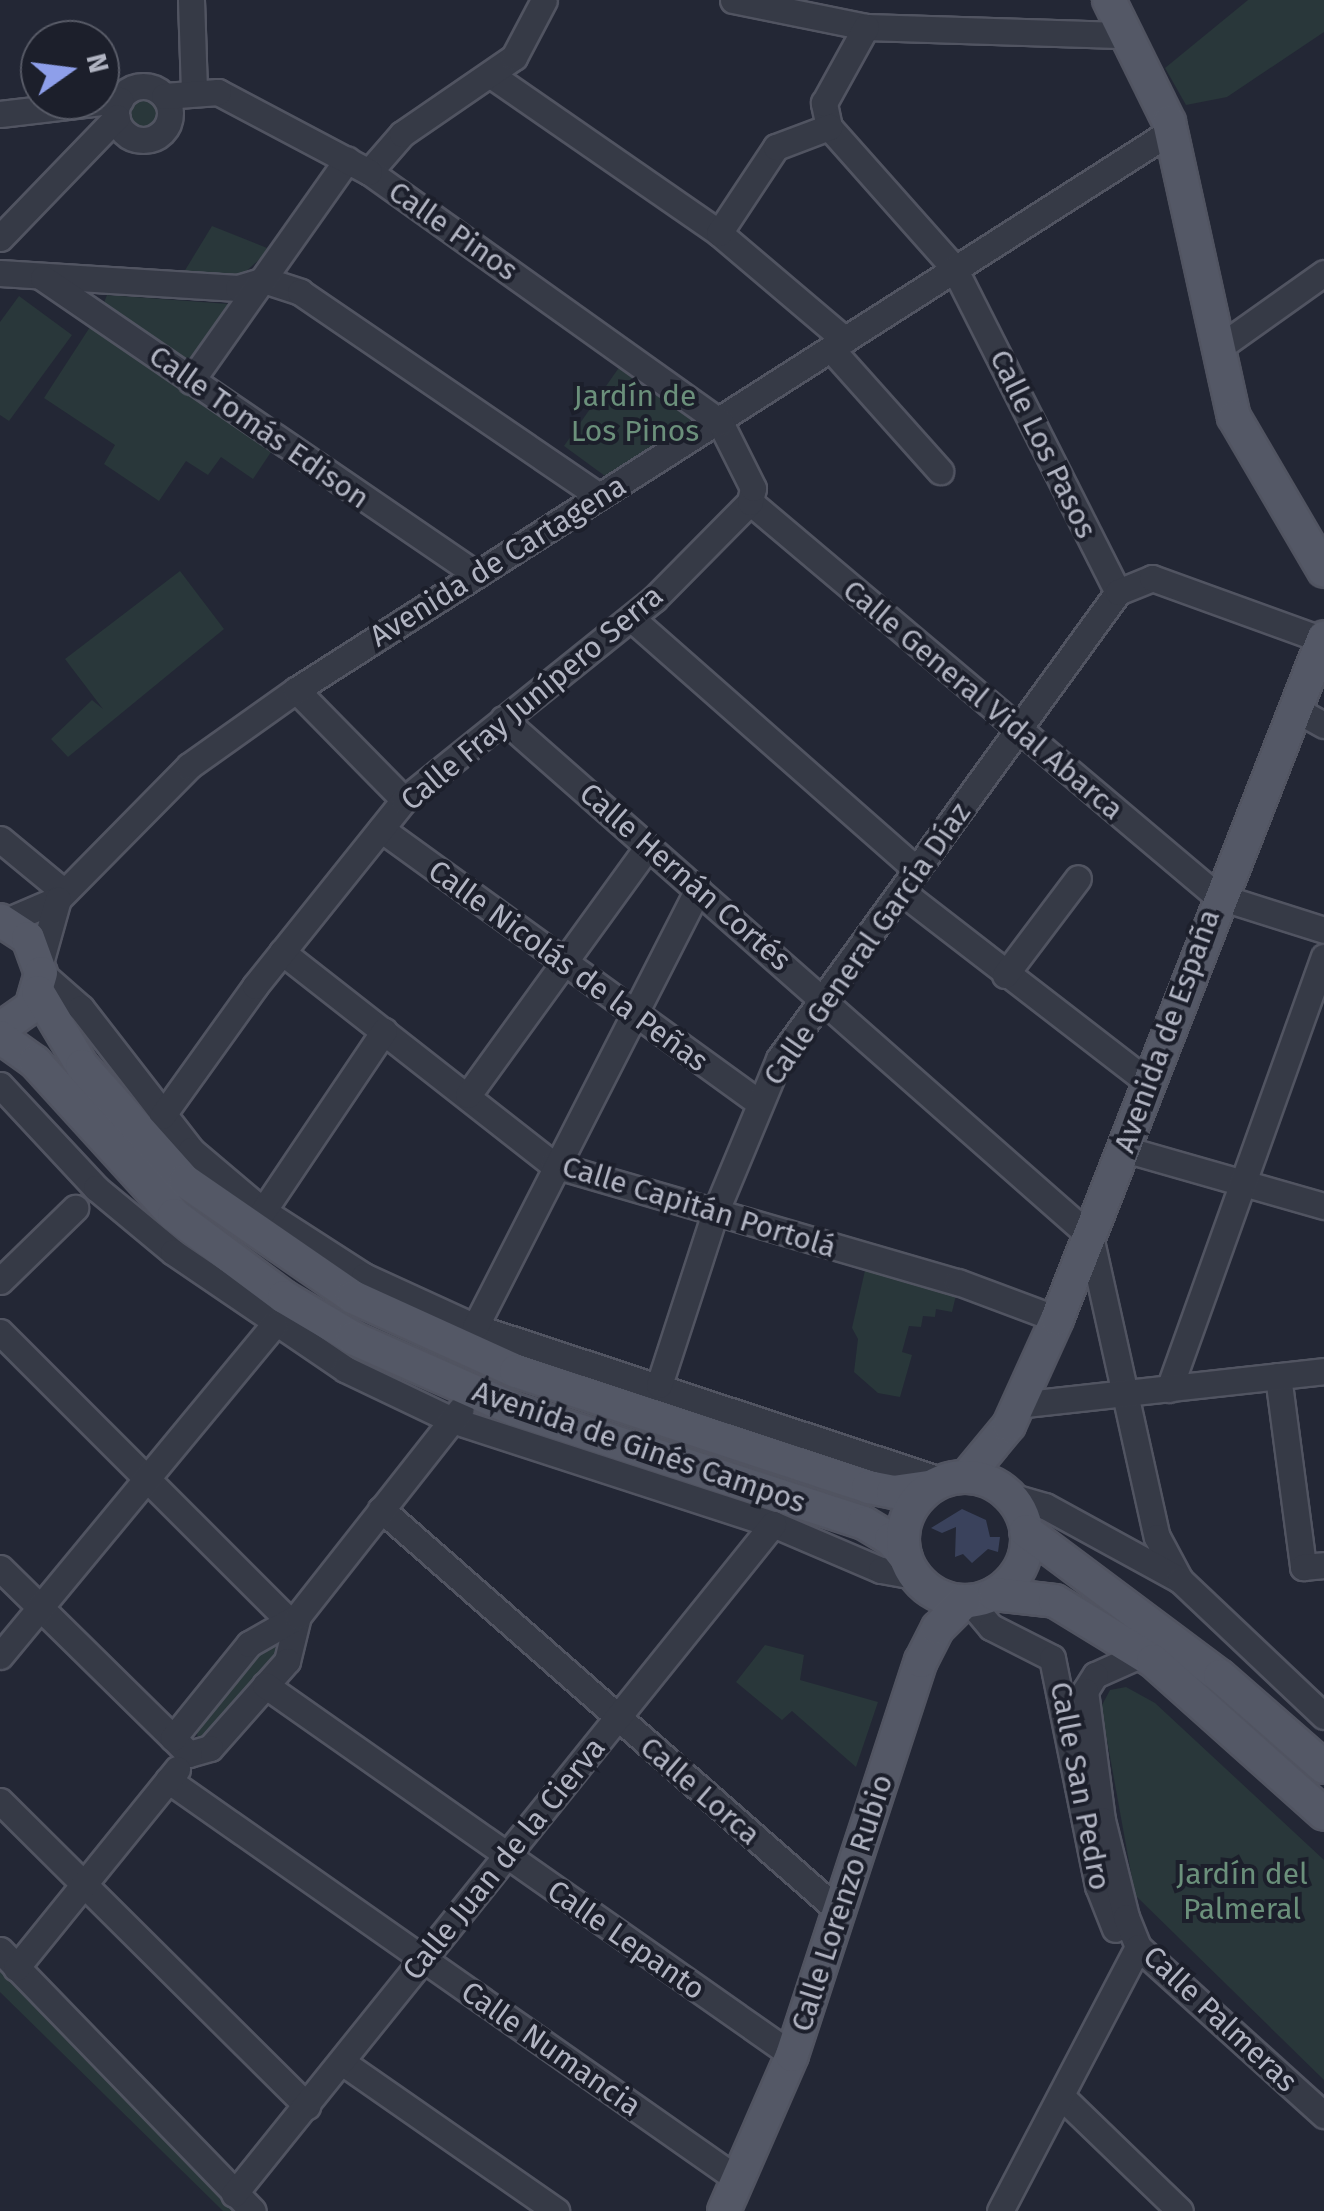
<!DOCTYPE html>
<html>
<head>
<meta charset="utf-8">
<style>
	body { margin:0 }
	#map { position:relative; width:1324px; height:2211px; overflow:hidden; background:#232735; font-family:"Fira Sans",sans-serif }
	div>[style] { position:absolute }
	.green>* { inset:0; background:#29373a }
	.round { border-radius:50% }
	.water>* { inset:0; background:#3a425c }
	.roads { filter:drop-shadow(2px 0 #515461) drop-shadow(-2px 0 #515461) drop-shadow(0 2px #515461) drop-shadow(0 -2px #515461) }
	.minor>* { height:25px; margin:-12.5px; padding:0 12.5px; transform-origin:12.5px; border-radius:12.5px; background:#363a46 }
	.minor>.ring { margin:-12.5px; padding:0; box-sizing:content-box; background:none; border:25px solid #363a46; border-radius:50% }
	.major>* { height:32px; margin:-16px; padding:0 16px; transform-origin:16px; border-radius:16px; background:#545866 }
	.major>.ring { margin:-16px; padding:0; box-sizing:content-box; background:none; border:32px solid #545866; border-radius:50% }
	span { translate:-50% -50%; white-space:nowrap; text-align:center; line-height:1.15; -webkit-text-stroke:8px #1c1f2b; paint-order:stroke }
	.street-label { font-size:30px; color:#b1b4c2 }
	.park-label { font-size:30px; color:#6b907b }
	.north { position:absolute; left:20px; top:20px; width:100px; height:100px; box-sizing:border-box; background:#1c1f2b; border:2px solid #585b67; border-radius:50%; rotate:76deg; font-size:28px; font-weight:700; line-height:40px; text-align:center; color:#b1b4c2 }
	.north::after { content:''; display:block; margin:auto; width:35px; height:45px; background:#8e9fea; clip-path:polygon(50% 0,100% 100%,50% 72%,0 100%) }
</style>
</head>
<body>
<div id="map">
	<div class="green">
		<i style="clip-path:polygon(1248px 0,1324px 0,1324px 32px,1227px 97px,1186px 105px,1165px 68px)"></i>
		<i class="round" style="left:122px;top:92px;width:44px;height:44px"></i>
		<i style="clip-path:polygon(212px 226px,267px 248px,264px 255px,241px 276px,184px 272px)"></i>
		<i style="clip-path:polygon(107px 295px,229px 304px,188px 363px,103px 305px)"></i>
		<i style="clip-path:polygon(19px 296px,72px 335px,9px 421px,0 415px,0 322px)"></i>
		<i style="clip-path:polygon(90px 327px,273px 449px,253px 479px,221px 457px,208px 475px,186px 461px,159px 501px,104px 464px,115px 445px,44px 398px)"></i>
		<i style="clip-path:polygon(625px 359px,698px 417px,605px 476px,564px 446px)"></i>
		<i style="clip-path:polygon(180px 571px,224px 629px,68px 757px,51px 739px,92px 700px,103px 709px,65px 659px)"></i>
		<i style="clip-path:polygon(866px 1266px,957px 1291px,952px 1312px,936px 1309px,935px 1317px,923px 1316px,921px 1327px,909px 1326px,902px 1352px,912px 1355px,900px 1397px,878px 1393px,854px 1372px,858px 1339px,852px 1328px)"></i>
		<i style="clip-path:polygon(269px 1639px,282px 1649px,211px 1737px,198px 1740px,196px 1724px)"></i>
		<i style="clip-path:polygon(765px 1645px,804px 1655px,800px 1680px,878px 1702px,856px 1767px,792px 1711px,782px 1720px,736px 1682px)"></i>
		<i style="clip-path:polygon(1126px 1687px,1155px 1703px,1324px 1860px,1324px 2080px,1135px 1895px,1101px 1707px,1110px 1690px)"></i>
		<i style="clip-path:polygon(0 1965px,90px 2064px,241px 2211px,223px 2211px,0 1992px)"></i>
	</div>
	<div class="water">
		<i style="clip-path:polygon(962px 1509px,986px 1520px,990px 1537px,1000px 1537px,998px 1552px,988px 1549px,972px 1563px,963px 1554px,955px 1557px,956px 1527px,942px 1533px,931px 1528px)"></i>
	</div>
	<div class="roads">
		<div class="minor">
			<i style="left:191px;top:0;width:89px;rotate:88.1deg"></i>
			<i style="left:733px;top:0;width:136px;rotate:11.5deg"></i>
			<i style="left:866px;top:27px;width:261px;rotate:1.8deg"></i>
			<i style="left:491px;top:75px;width:277px;rotate:34.7deg"></i>
			<i style="left:719px;top:233px;width:165px;rotate:40.3deg"></i>
			<i class="ring" style="left:116px;top:86px;width:29px;height:29px"></i>
			<i style="left:0;top:114px;width:121px;rotate:-6.7deg"></i>
			<i style="left:829px;top:127px;width:188px;rotate:48.4deg"></i>
			<i style="left:954px;top:268px;width:363px;rotate:63.2deg"></i>
			<i style="left:829px;top:127px;width:25px;rotate:-102deg"></i>
			<i style="left:824px;top:103px;width:87px;rotate:-61.1deg"></i>
			<i style="left:369px;top:172px;width:50px;rotate:-49deg"></i>
			<i style="left:402px;top:134px;width:136px;rotate:-34.5deg"></i>
			<i style="left:514px;top:57px;width:64px;rotate:-62.2deg"></i>
			<i style="left:719px;top:233px;width:103px;rotate:-56.5deg"></i>
			<i style="left:776px;top:147px;width:57px;rotate:-20.7deg"></i>
			<i style="left:0;top:238px;width:168px;rotate:-46deg"></i>
			<i style="left:0;top:273px;width:238px;rotate:3.6deg"></i>
			<i style="left:238px;top:288px;width:27px;rotate:-17deg"></i>
			<i style="left:264px;top:280px;width:38px;rotate:18deg"></i>
			<i style="left:300px;top:292px;width:362px;rotate:34.3deg"></i>
			<i style="left:43px;top:278px;width:525px;rotate:34.36deg"></i>
			<i style="left:831px;top:349px;width:164px;rotate:48.2deg"></i>
			<i style="left:1217px;top:349px;width:131px;rotate:-35.4deg"></i>
			<i style="left:191px;top:381px;width:271px;rotate:-54.8deg"></i>
			<i style="left:750px;top:502px;width:611px;rotate:40.15deg"></i>
			<i style="left:1217px;top:896px;width:112px;rotate:17.6deg"></i>
			<i style="left:631px;top:618px;width:381px;rotate:41.4deg"></i>
			<i style="left:296px;top:690px;width:154px;rotate:45.5deg"></i>
			<i style="left:1295px;top:709px;width:33px;rotate:29deg"></i>
			<i style="left:503px;top:719px;width:782px;rotate:41.37deg"></i>
			<i style="left:1090px;top:1236px;width:308px;rotate:77.5deg"></i>
			<i style="left:1157px;top:1537px;width:49px;rotate:61.9deg"></i>
			<i style="left:381px;top:829px;width:464px;rotate:35.9deg"></i>
			<i style="left:0;top:839px;width:83px;rotate:39.6deg"></i>
			<i style="left:902px;top:892px;width:311px;rotate:37.7deg"></i>
			<i style="left:4px;top:922px;width:59px;rotate:-23.1deg"></i>
			<i style="left:58px;top:899px;width:187px;rotate:-45.4deg"></i>
			<i style="left:189px;top:766px;width:131px;rotate:-35.4deg"></i>
			<i style="left:296px;top:690px;width:1038px;rotate:-32.57deg"></i>
			<i style="left:282px;top:952px;width:345px;rotate:38.1deg"></i>
			<i style="left:554px;top:1165px;width:421px;rotate:16.2deg"></i>
			<i style="left:958px;top:1282px;width:106px;rotate:20.5deg"></i>
			<i style="left:40px;top:963px;width:66px;rotate:-74.3deg"></i>
			<i style="left:41px;top:973px;width:53px;rotate:41.2deg"></i>
			<i style="left:81px;top:1008px;width:180px;rotate:52.2deg"></i>
			<i style="left:191px;top:1150px;width:94px;rotate:40.3deg"></i>
			<i style="left:263px;top:1211px;width:120px;rotate:32.8deg"></i>
			<i style="left:364px;top:1276px;width:122px;rotate:24.7deg"></i>
			<i style="left:475px;top:1327px;width:493px;rotate:18.2deg"></i>
			<i style="left:1005px;top:975px;width:121px;rotate:-53deg"></i>
			<i style="left:0;top:1085px;width:141px;rotate:47deg"></i>
			<i style="left:96px;top:1188px;width:100px;rotate:39.7deg"></i>
			<i style="left:173px;top:1252px;width:208px;rotate:34.2deg"></i>
			<i style="left:345px;top:1369px;width:119px;rotate:25.5deg"></i>
			<i style="left:452px;top:1420px;width:337px;rotate:18deg"></i>
			<i style="left:773px;top:1524px;width:117px;rotate:23.1deg"></i>
			<i style="left:881px;top:1570px;width:35px;rotate:10deg"></i>
			<i style="left:468px;top:1095px;width:307px;rotate:-54.1deg"></i>
			<i style="left:162px;top:1116px;width:160px;rotate:-54.4deg"></i>
			<i style="left:255px;top:986px;width:238px;rotate:-51.3deg"></i>
			<i style="left:404px;top:800px;width:321px;rotate:-38.8deg"></i>
			<i style="left:654px;top:599px;width:136px;rotate:-45.3deg"></i>
			<i style="left:750px;top:502px;width:14px;rotate:-78deg"></i>
			<i style="left:753px;top:488px;width:74px;rotate:-116.6deg"></i>
			<i style="left:720px;top:422px;width:431px;rotate:-144.5deg"></i>
			<i style="left:369px;top:172px;width:171px;rotate:-152.1deg"></i>
			<i style="left:218px;top:92px;width:54px;rotate:175.8deg"></i>
			<i style="left:1124px;top:1149px;width:208px;rotate:15.9deg"></i>
			<i style="left:263px;top:1211px;width:217px;rotate:-56.1deg"></i>
			<i style="left:0;top:1281px;width:105px;rotate:-44.2deg"></i>
			<i style="left:475px;top:1327px;width:491px;rotate:-63deg"></i>
			<i style="left:0;top:1332px;width:409px;rotate:45deg"></i>
			<i style="left:1278px;top:1376px;width:193px;rotate:82.5deg"></i>
			<i style="left:1303px;top:1567px;width:21px;rotate:-5deg"></i>
			<i style="left:659px;top:1385px;width:181px;rotate:-72deg"></i>
			<i style="left:715px;top:1213px;width:167px;rotate:-67.4deg"></i>
			<i style="left:779px;top:1059px;width:577px;rotate:-54.02deg"></i>
			<i style="left:1118px;top:592px;width:37px;rotate:-22deg"></i>
			<i style="left:1152px;top:578px;width:182px;rotate:19.9deg"></i>
			<i style="left:1169px;top:1389px;width:459px;rotate:-70.3deg"></i>
			<i style="left:1017px;top:1405px;width:309px;rotate:-6.3deg"></i>
			<i style="left:1010px;top:1496px;width:36px;rotate:16deg"></i>
			<i style="left:1045px;top:1506px;width:154px;rotate:28.7deg"></i>
			<i style="left:1180px;top:1580px;width:198px;rotate:43.4deg"></i>
			<i style="left:381px;top:1509px;width:611px;rotate:41.28deg"></i>
			<i style="left:0;top:1568px;width:243px;rotate:44.5deg"></i>
			<i style="left:969px;top:1601px;width:34px;rotate:50deg"></i>
			<i style="left:991px;top:1627px;width:68px;rotate:26.9deg"></i>
			<i style="left:1052px;top:1658px;width:233px;rotate:78.6deg"></i>
			<i style="left:1098px;top:1886px;width:46px;rotate:68.4deg"></i>
			<i style="left:298px;top:1616px;width:46px;rotate:103.7deg"></i>
			<i style="left:287px;top:1661px;width:116px;rotate:131.5deg"></i>
			<i style="left:210px;top:1748px;width:22px;rotate:164deg"></i>
			<i style="left:189px;top:1754px;width:23px;rotate:-135deg"></i>
			<i style="left:173px;top:1738px;width:121px;rotate:-51deg"></i>
			<i style="left:249px;top:1644px;width:56px;rotate:-29.7deg"></i>
			<i style="left:298px;top:1616px;width:263px;rotate:-51.8deg"></i>
			<i style="left:1142px;top:1654px;width:51px;rotate:155.9deg"></i>
			<i style="left:1095px;top:1675px;width:19px;rotate:122deg"></i>
			<i style="left:1085px;top:1691px;width:130px;rotate:82.5deg"></i>
			<i style="left:1102px;top:1820px;width:100px;rotate:76.1deg"></i>
			<i style="left:1126px;top:1917px;width:32px;rotate:68deg"></i>
			<i style="left:1138px;top:1947px;width:251px;rotate:42.1deg"></i>
			<i style="left:0;top:1656px;width:430px;rotate:-50.4deg"></i>
			<i style="left:265px;top:1685px;width:644px;rotate:35.07deg"></i>
			<i style="left:168px;top:1780px;width:695px;rotate:35.04deg"></i>
			<i style="left:0;top:1801px;width:433px;rotate:44.8deg"></i>
			<i style="left:0;top:1950px;width:363px;rotate:45.9deg"></i>
			<i style="left:16px;top:1968px;width:256px;rotate:-51deg"></i>
			<i style="left:342px;top:2062px;width:261px;rotate:34.8deg"></i>
			<i style="left:1061px;top:2096px;width:165px;rotate:44deg"></i>
			<i style="left:234px;top:2194px;width:860px;rotate:-51.18deg"></i>
			<i style="left:1000px;top:2211px;width:298px;rotate:-62.4deg"></i>
		</div>
		<div class="major">
			<i style="left:1109px;top:0;width:136px;rotate:63.8deg"></i>
			<i style="left:1169px;top:122px;width:302px;rotate:77.6deg"></i>
			<i style="left:1234px;top:417px;width:178px;rotate:59.7deg"></i>
			<i style="left:0;top:920px;width:33px;rotate:33deg"></i>
			<i style="left:28px;top:938px;width:37px;rotate:70deg"></i>
			<i style="left:41px;top:973px;width:35px;rotate:106deg"></i>
			<i style="left:31px;top:1007px;width:38px;rotate:145deg"></i>
			<i style="left:38px;top:992px;width:86px;rotate:59.3deg"></i>
			<i style="left:82px;top:1066px;width:154px;rotate:48.2deg"></i>
			<i style="left:185px;top:1181px;width:204px;rotate:34.6deg"></i>
			<i style="left:353px;top:1297px;width:179px;rotate:24.4deg"></i>
			<i style="left:516px;top:1371px;width:371px;rotate:18.2deg"></i>
			<i style="left:868px;top:1487px;width:25px;rotate:11deg"></i>
			<i style="left:893px;top:1492px;width:37px;rotate:-8deg"></i>
			<i style="left:0;top:1037px;width:43px;rotate:35.5deg"></i>
			<i style="left:35px;top:1062px;width:207px;rotate:47.7deg"></i>
			<i style="left:174px;top:1215px;width:137px;rotate:36.7deg"></i>
			<i style="left:284px;top:1297px;width:80px;rotate:30.7deg"></i>
			<i style="left:353px;top:1338px;width:175px;rotate:23.9deg"></i>
			<i style="left:513px;top:1409px;width:369px;rotate:18deg"></i>
			<i style="left:864px;top:1523px;width:31px;rotate:31deg"></i>
			<i style="left:891px;top:1539px;width:24px;rotate:52deg"></i>
			<i style="left:967px;top:1476px;width:66px;rotate:-50.5deg"></i>
			<i style="left:1009px;top:1425px;width:116px;rotate:-65.6deg"></i>
			<i style="left:1057px;top:1319px;width:732px;rotate:-68.62deg"></i>
			<i class="ring" style="left:903px;top:1477px;width:92px;height:92px"></i>
			<i style="left:1026px;top:1531px;width:242px;rotate:36.8deg"></i>
			<i style="left:1220px;top:1676px;width:138px;rotate:41.2deg"></i>
			<i style="left:994px;top:1594px;width:61px;rotate:6.5deg"></i>
			<i style="left:1055px;top:1601px;width:115px;rotate:31.5deg"></i>
			<i style="left:1153px;top:1661px;width:229px;rotate:41.8deg"></i>
			<i style="left:724px;top:2211px;width:170px;rotate:-66.4deg"></i>
			<i style="left:792px;top:2055px;width:415px;rotate:-71.9deg"></i>
			<i style="left:921px;top:1661px;width:37px;rotate:-63deg"></i>
			<i style="left:938px;top:1628px;width:38px;rotate:-45deg"></i>
		</div>
	</div>
	<div class="street-label">
		<span style="left:453px;top:231px;rotate:35deg">Calle Pinos</span>
		<span style="left:259px;top:427px;rotate:35deg">Calle Tomás Edison</span>
		<span style="left:1043px;top:444px;rotate:64deg">Calle Los Pasos</span>
		<span style="left:498px;top:561px;rotate:-32deg">Avenida de Cartagena</span>
		<span style="left:532px;top:698px;rotate:-40deg">Calle Fray Junípero Serra</span>
		<span style="left:983px;top:700px;rotate:40deg">Calle General Vidal Abarca</span>
		<span style="left:685px;top:877px;rotate:41deg">Calle Hernán Cortés</span>
		<span style="left:867px;top:944px;rotate:-55deg">Calle General García Díaz</span>
		<span style="left:568px;top:966px;rotate:36deg">Calle Nicolás de la Peñas</span>
		<span style="left:1167px;top:1031px;rotate:-70deg">Avenida de España</span>
		<span style="left:699px;top:1207px;rotate:17deg">Calle Capitán Portolá</span>
		<span style="left:639px;top:1447px;rotate:19deg">Avenida de Ginés Campos</span>
		<span style="left:1080px;top:1786px;rotate:79deg">Calle San Pedro</span>
		<span style="left:700px;top:1791px;rotate:41deg">Calle Lorca</span>
		<span style="left:504px;top:1859px;rotate:-51deg">Calle Juan de la Cierva</span>
		<span style="left:842px;top:1903px;rotate:-72deg">Calle Lorenzo Rubio</span>
		<span style="left:626px;top:1940px;rotate:35deg">Calle Lepanto</span>
		<span style="left:1220px;top:2019px;rotate:43deg">Calle Palmeras</span>
		<span style="left:551px;top:2049px;rotate:35deg">Calle Numancia</span>
	</div>
	<div class="park-label">
		<span style="left:635px;top:413px">Jardín de<br>Los Pinos</span>
		<span style="left:1242px;top:1891px">Jardín del<br>Palmeral</span>
	</div>
	<div class="north">N</div>
</div>
</body>
</html>
